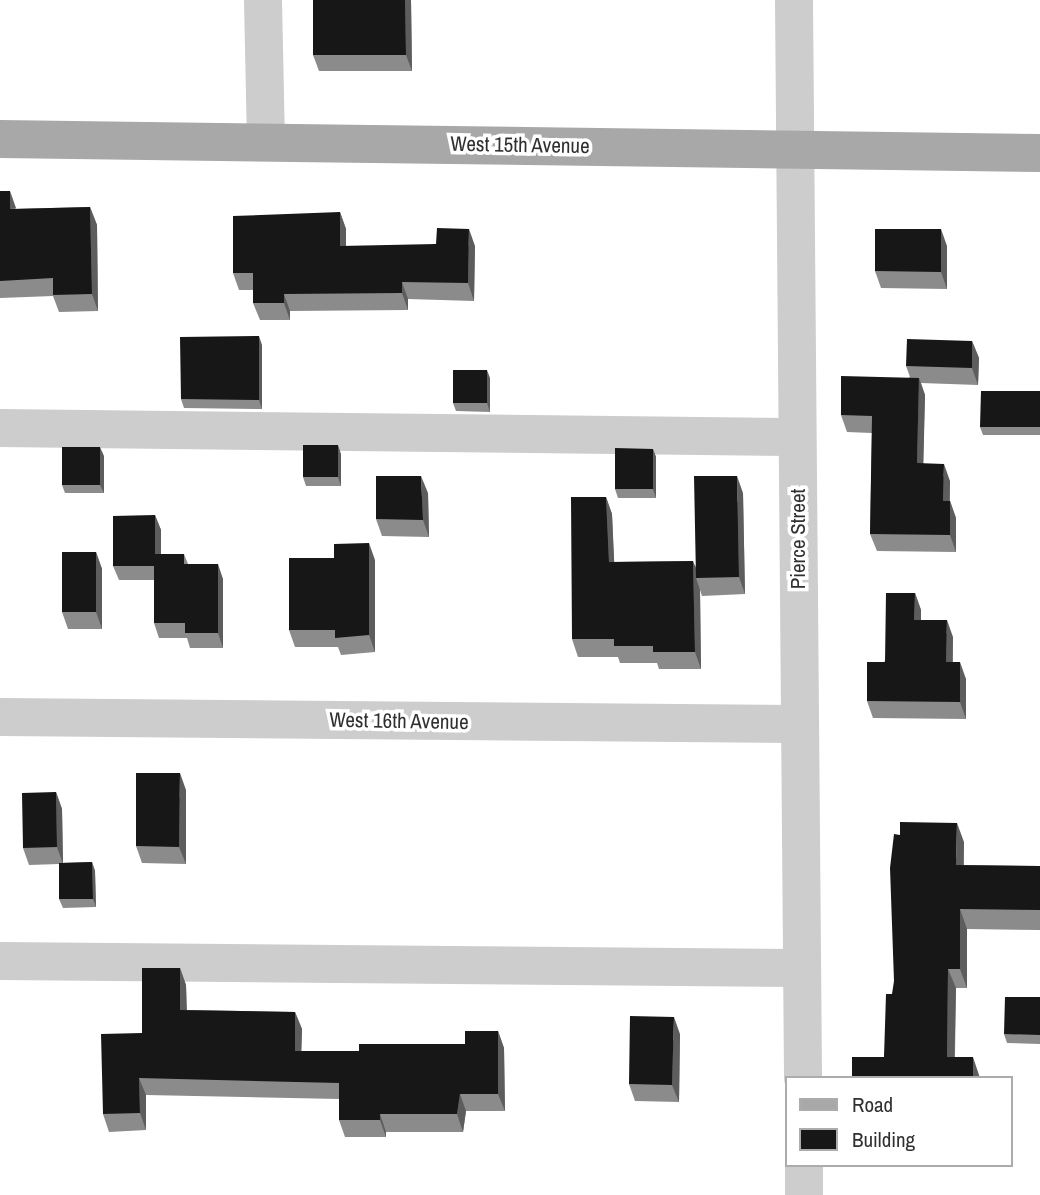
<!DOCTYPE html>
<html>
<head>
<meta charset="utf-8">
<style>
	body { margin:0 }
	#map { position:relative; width:1040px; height:1195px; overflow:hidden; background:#fff; font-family:"Archivo Narrow",sans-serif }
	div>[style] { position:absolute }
	.minor>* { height:38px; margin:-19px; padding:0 19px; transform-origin:19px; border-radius:19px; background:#cdcdcd }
	.major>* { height:38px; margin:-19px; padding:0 19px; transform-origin:19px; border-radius:19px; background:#a8a8a8 }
	.wall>* { inset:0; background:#8b8b8b }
	.shaded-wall>* { inset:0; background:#5d5d5d }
	.building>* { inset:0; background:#171717 }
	span { translate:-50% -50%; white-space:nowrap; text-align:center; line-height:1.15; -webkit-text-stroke:7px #fff; paint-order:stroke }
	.street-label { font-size:21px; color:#303030 }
	.legend { position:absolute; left:785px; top:1076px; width:228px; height:91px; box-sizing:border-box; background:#fff; border:2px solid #acacac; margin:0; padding:9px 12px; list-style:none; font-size:21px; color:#303030 }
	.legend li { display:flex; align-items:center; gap:14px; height:35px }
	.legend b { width:35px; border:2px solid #acacac }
</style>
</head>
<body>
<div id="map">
	<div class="minor">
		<i style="left:263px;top:0;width:142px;rotate:88.8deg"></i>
		<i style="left:794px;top:0;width:1078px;rotate:89.52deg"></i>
		<i style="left:0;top:428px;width:797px;rotate:0.65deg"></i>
		<i style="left:0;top:717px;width:799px;rotate:0.5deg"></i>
		<i style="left:0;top:961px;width:802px;rotate:0.5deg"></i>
		<i style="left:804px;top:1165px;width:30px;rotate:90deg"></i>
	</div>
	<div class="major">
		<i style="left:0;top:139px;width:1040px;rotate:0.77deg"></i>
	</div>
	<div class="wall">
		<i style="clip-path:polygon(411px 0,412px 71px,319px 71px,313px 55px)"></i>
		<i style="clip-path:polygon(0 191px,16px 209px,90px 207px,97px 225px,98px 311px,59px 312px,53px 296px,0 298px)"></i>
		<i style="clip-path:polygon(340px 212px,346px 229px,346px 246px,475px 246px,474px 301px,408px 299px,408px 310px,290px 311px,290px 320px,260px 320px,253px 303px,253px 290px,239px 290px,233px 273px)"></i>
		<i style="clip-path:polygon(947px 246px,947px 289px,881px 288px,875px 271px)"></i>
		<i style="clip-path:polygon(972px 341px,979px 358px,978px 385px,921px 383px,925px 395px,923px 463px,950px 481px,950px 501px,956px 518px,956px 552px,877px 551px,870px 534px,872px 433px,847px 432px,841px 415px,910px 377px,906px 366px)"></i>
		<i style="clip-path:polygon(262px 345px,262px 409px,184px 408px,181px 399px)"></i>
		<i style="clip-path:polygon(490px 378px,490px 412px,456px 411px,453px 403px)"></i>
		<i style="clip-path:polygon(1040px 391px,1040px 435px,983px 435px,980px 427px)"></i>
		<i style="clip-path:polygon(653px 449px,656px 457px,656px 498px,618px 498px,615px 489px)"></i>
		<i style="clip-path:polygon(341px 454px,341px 486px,306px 486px,303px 477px)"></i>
		<i style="clip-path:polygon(104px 456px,104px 493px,65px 493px,62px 485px)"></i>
		<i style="clip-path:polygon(428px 493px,429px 537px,382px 536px,376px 519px)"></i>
		<i style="clip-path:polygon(743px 493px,745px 594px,702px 596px,700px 590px,701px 669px,659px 669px,657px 663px,620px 663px,618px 657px,578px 657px,572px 639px,606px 497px,612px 514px,614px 562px,693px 561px,695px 567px)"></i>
		<i style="clip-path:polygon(155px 515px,161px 530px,161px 554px,184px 554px,188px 564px,223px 579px,223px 648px,190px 648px,187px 638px,159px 638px,154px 623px,154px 580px,119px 580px,113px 566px)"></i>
		<i style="clip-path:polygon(96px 552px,102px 569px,102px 629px,68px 629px,62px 612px)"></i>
		<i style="clip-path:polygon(375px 560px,375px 652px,341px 655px,338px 647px,295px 647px,289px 630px)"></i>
		<i style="clip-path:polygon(915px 593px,921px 610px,921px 620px,953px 637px,953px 662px,966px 679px,966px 719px,873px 718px,867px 701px)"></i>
		<i style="clip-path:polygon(186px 790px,186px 864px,142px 863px,136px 846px)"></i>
		<i style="clip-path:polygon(56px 792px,62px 809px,63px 863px,92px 862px,95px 871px,96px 907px,63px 908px,59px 899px,59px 864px,29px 865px,23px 848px)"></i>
		<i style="clip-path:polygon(964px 842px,964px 865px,1040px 866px,1040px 930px,967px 929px,967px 988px,956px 988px,955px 1057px,980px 1078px,884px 1057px,892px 994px)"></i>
		<i style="clip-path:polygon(180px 968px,186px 985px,187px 1010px,295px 1012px,302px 1029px,301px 1051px,359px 1051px,465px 1044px,498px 1031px,504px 1048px,505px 1111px,466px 1111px,463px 1132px,386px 1132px,386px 1137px,345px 1137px,339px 1120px,339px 1099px,146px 1095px,146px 1130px,109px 1132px,103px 1114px,142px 1033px)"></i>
		<i style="clip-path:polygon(1040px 997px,1040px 1044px,1007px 1043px,1004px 1034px)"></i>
		<i style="clip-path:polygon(680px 1034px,679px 1102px,635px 1101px,629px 1084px)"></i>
	</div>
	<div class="shaded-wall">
		<i style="clip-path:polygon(405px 0,411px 0,412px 71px,406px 55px)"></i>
		<i style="clip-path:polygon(10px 191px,16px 208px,10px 209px)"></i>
		<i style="clip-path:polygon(90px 207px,97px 225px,98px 311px,92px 294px)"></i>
		<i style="clip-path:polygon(340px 212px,346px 229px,346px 263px,340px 246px)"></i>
		<i style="clip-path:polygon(469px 229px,475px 246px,474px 301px,468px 283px)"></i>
		<i style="clip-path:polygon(941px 229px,947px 246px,947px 289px,941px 272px)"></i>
		<i style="clip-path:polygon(402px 282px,408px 299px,408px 310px,402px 293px)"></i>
		<i style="clip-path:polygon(284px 294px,290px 311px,290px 320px,284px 303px)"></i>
		<i style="clip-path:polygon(259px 336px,262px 345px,262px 409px,259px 400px)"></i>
		<i style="clip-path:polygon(972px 341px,979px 358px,978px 385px,972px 368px)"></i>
		<i style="clip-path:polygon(487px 370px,490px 378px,490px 412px,487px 403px)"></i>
		<i style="clip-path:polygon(919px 378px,925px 395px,923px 480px,917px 463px)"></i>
		<i style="clip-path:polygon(338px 445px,341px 454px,341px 486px,338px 477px)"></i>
		<i style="clip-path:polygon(100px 447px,104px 456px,104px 493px,100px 485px)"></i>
		<i style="clip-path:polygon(653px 449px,656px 457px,656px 498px,653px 489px)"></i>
		<i style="clip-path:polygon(944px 464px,950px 481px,949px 518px,943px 501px)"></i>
		<i style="clip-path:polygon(421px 476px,428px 493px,429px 537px,423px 520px)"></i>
		<i style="clip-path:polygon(737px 476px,743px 493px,745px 594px,739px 577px)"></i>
		<i style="clip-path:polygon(606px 497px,612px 514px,615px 579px,609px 562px)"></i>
		<i style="clip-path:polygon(950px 501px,956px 518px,956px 552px,950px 535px)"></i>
		<i style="clip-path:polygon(155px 515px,161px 530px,161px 569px,155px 554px)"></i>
		<i style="clip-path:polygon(369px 543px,375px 560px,375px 652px,369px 635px)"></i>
		<i style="clip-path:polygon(96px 552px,102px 569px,102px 629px,96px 612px)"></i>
		<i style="clip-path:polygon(693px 561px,700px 578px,696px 578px,700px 590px,701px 669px,695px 652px)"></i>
		<i style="clip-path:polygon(218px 564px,223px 579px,223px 648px,218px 633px)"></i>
		<i style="clip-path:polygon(915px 593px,921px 610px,921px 637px,914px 620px)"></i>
		<i style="clip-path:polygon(947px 620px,953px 637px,952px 679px,946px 662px)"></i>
		<i style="clip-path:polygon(960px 662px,966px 679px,966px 719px,960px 702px)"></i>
		<i style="clip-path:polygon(180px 773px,186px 790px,186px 864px,179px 847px)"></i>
		<i style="clip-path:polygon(56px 792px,62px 809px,63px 864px,57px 847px)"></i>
		<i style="clip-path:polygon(957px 823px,964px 842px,963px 884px,956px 865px)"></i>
		<i style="clip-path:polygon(92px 862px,95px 871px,96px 907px,93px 899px)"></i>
		<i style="clip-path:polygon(960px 909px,967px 929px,967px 988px,960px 969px)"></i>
		<i style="clip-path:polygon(180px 968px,186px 985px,187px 1027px,180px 1010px)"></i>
		<i style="clip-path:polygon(948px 969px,956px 988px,954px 1077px,947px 1057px)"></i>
		<i style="clip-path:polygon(295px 1012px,302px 1029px,301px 1068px,295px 1051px)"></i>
		<i style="clip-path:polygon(674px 1017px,680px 1034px,679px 1102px,672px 1085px)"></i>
		<i style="clip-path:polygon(498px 1031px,504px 1048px,505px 1111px,498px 1094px)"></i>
		<i style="clip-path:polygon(973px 1057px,980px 1078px,973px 1078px)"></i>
		<i style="clip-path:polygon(139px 1078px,146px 1095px,146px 1130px,140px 1113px)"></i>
		<i style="clip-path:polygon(460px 1094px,466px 1111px,463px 1132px,457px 1114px)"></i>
		<i style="clip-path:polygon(380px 1114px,386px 1132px,386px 1137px,380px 1120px)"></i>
	</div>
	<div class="building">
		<i style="clip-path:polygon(313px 0,405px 0,406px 55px,313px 55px)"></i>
		<i style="clip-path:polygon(0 191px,10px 191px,10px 209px,90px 207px,92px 294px,53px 295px,53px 278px,0 281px)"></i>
		<i style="clip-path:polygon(340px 212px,340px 246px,436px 244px,437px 228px,469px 229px,468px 283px,402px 282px,402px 293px,284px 294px,284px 303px,253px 303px,253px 273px,233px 273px,233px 216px)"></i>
		<i style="clip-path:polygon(875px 229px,941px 229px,941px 272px,875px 271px)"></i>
		<i style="clip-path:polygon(259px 336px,259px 400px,181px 399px,180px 337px)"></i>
		<i style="clip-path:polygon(907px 339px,972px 341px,972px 368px,906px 366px)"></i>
		<i style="clip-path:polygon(453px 370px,487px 370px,487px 403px,453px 403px)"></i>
		<i style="clip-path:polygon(841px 376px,919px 378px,917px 463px,944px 464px,943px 501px,950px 501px,950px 535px,870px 534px,872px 416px,841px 415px)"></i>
		<i style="clip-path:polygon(981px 391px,1040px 391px,1040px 427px,980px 427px)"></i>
		<i style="clip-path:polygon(303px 445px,338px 445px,338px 477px,303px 477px)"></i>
		<i style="clip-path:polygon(62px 447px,100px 447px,100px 485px,62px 485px)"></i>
		<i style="clip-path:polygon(615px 448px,653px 449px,653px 489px,615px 489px)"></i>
		<i style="clip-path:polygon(376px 476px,421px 476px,423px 520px,376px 519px)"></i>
		<i style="clip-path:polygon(694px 476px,737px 476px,739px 577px,696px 578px)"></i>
		<i style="clip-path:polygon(571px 497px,606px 497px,609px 562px,693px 561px,695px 652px,653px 652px,653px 646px,614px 646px,614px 639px,572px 639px)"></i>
		<i style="clip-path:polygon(155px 515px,155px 554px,184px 554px,184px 564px,218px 564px,218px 633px,185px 633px,185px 623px,154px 623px,154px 566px,113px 566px,113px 516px)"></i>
		<i style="clip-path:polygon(369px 543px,369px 635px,335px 638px,335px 630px,289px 630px,289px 558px,334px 558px,334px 544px)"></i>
		<i style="clip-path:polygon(62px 552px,96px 552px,96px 612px,62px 612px)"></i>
		<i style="clip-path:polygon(886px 593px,915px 593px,914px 620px,947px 620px,946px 662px,960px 662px,960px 702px,867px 701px,867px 662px,885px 662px)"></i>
		<i style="clip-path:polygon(136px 773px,180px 773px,179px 847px,136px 846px)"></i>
		<i style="clip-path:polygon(56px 792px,57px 847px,23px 848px,22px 793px)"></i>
		<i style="clip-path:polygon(900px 822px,957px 823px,956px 865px,1040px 866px,1040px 910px,960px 909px,960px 969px,948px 969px,947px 1057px,973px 1057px,973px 1078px,852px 1078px,852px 1057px,884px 1057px,886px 994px,892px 994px,894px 981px,890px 868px,894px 834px,900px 835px)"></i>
		<i style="clip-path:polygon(92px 862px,93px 899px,59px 899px,59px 863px)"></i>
		<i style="clip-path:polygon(142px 968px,180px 968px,180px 1010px,295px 1012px,295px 1051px,359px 1051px,359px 1044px,465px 1044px,465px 1031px,498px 1031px,498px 1094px,460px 1094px,457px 1114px,380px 1114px,380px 1120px,339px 1120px,339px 1083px,139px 1078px,140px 1113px,103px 1114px,101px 1034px,142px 1033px)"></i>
		<i style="clip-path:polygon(1005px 997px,1040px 997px,1040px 1035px,1004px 1034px)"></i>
		<i style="clip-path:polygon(630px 1016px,674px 1017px,672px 1085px,629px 1084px)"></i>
	</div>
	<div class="street-label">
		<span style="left:520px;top:145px;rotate:1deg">West 15th Avenue</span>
		<span style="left:798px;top:539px;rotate:-90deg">Pierce Street</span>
		<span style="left:399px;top:721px;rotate:1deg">West 16th Avenue</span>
	</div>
	<ul class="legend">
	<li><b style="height:9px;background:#a8a8a8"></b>Road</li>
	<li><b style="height:19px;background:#171717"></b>Building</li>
	</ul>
</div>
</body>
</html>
